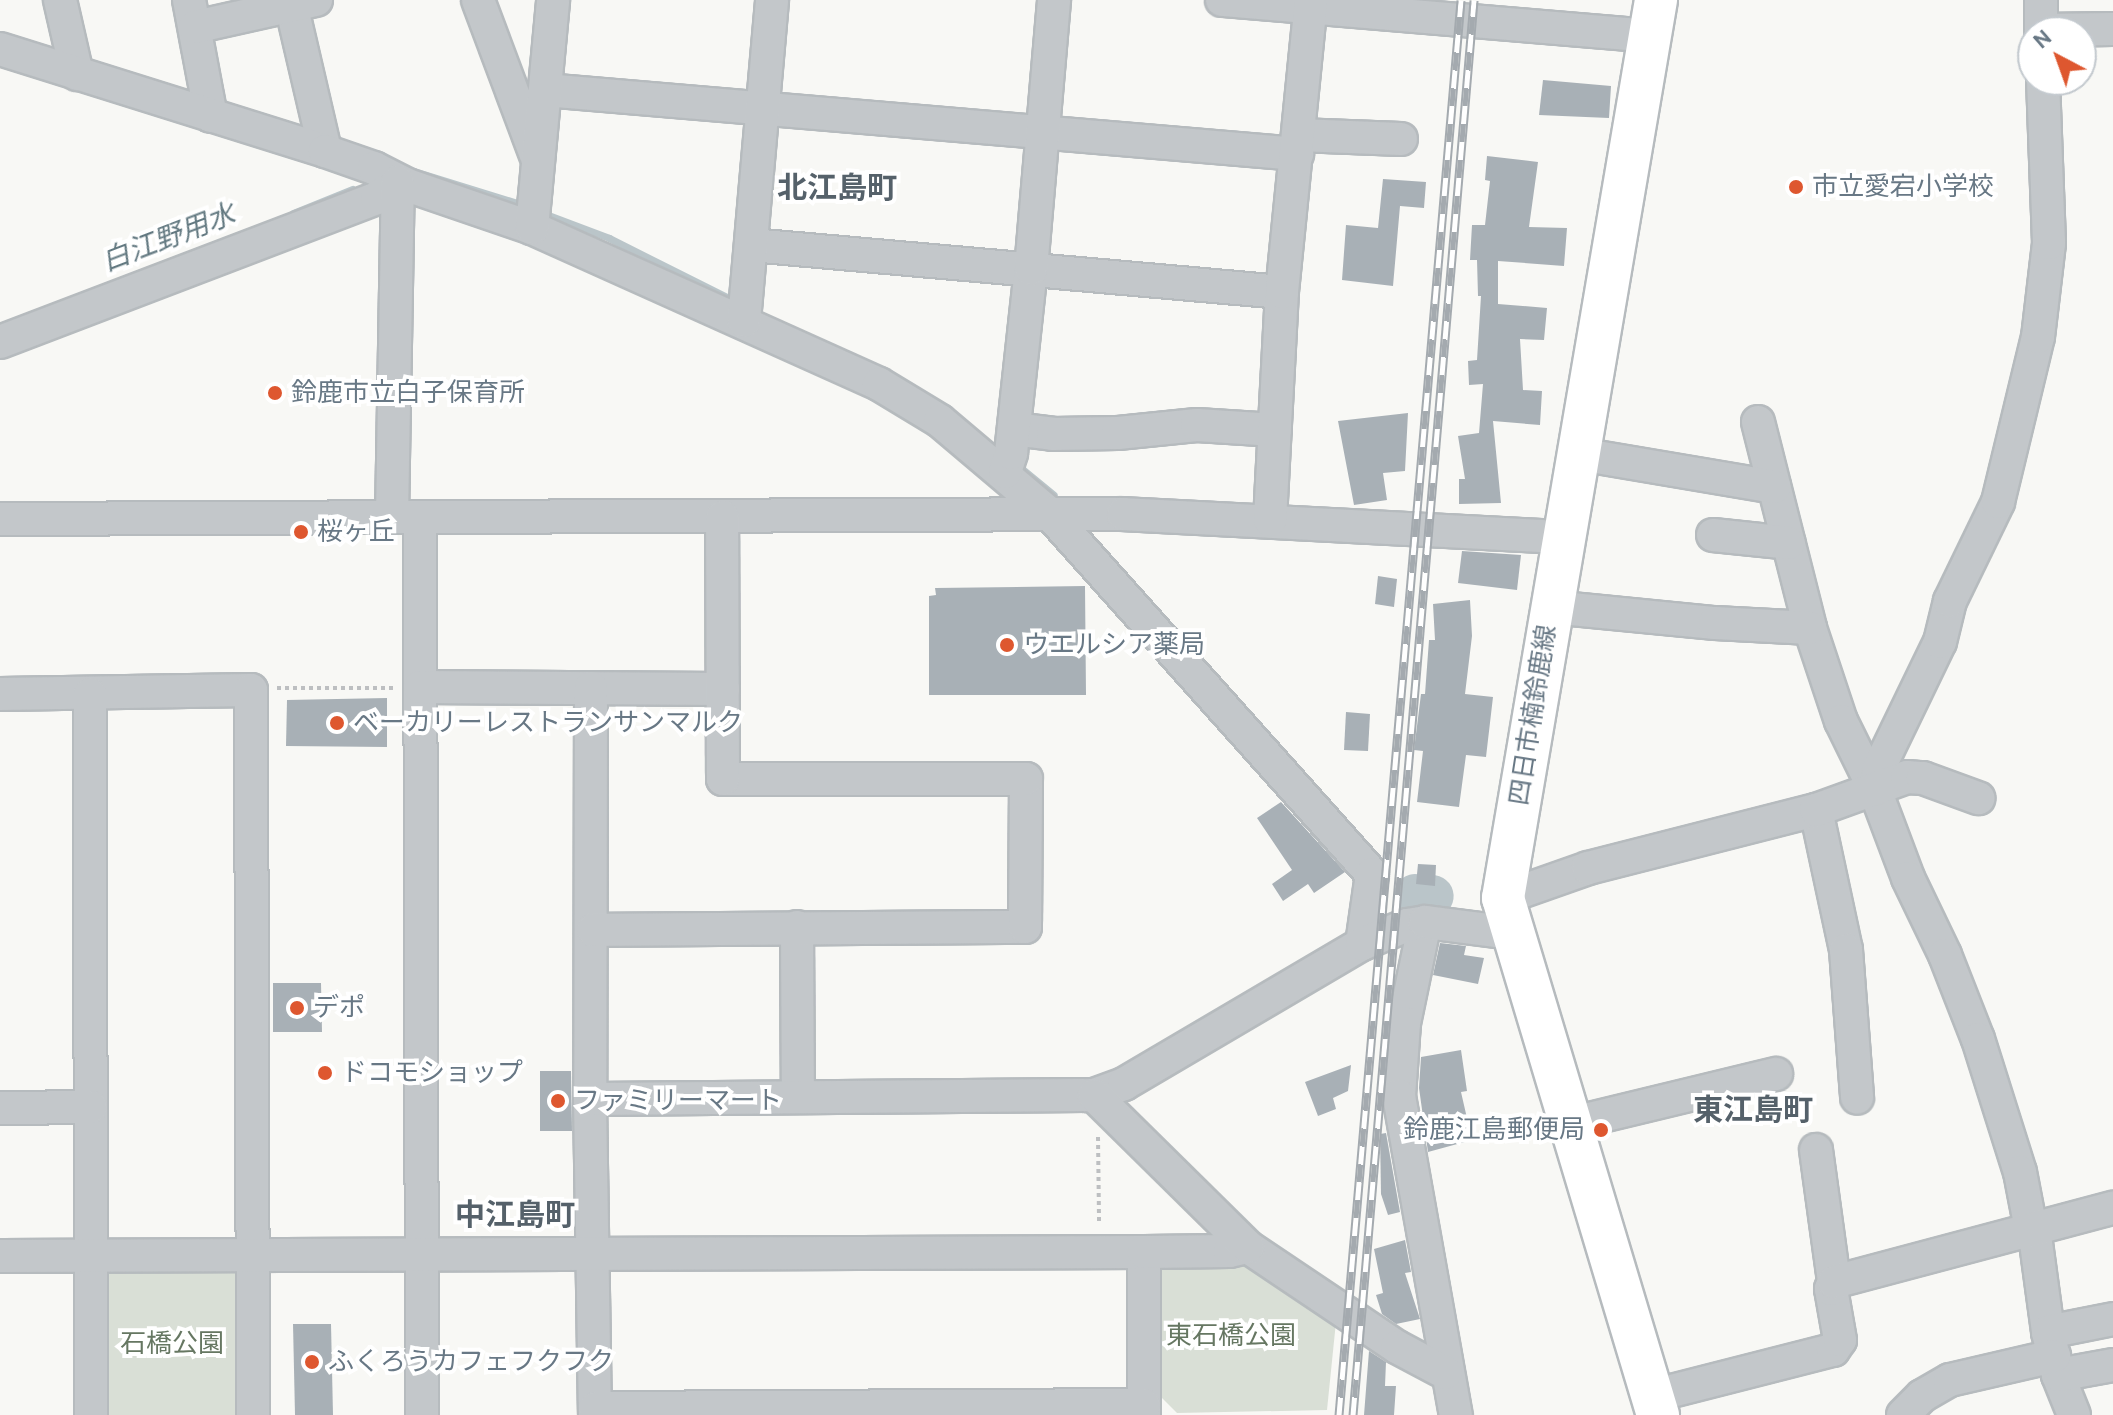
<!DOCTYPE html>
<html>
<head>
<meta charset="utf-8">
<style>
	body { margin:0 }
	#map { position:relative; width:2113px; height:1415px; overflow:hidden; background:#f8f8f5; font-family:Cabin,"Noto Sans JP",sans-serif }
	div>[style] { position:absolute }
	.green>* { inset:0; background:#d9dfd6 }
	.stream>* { height:7px; margin:-3.5px; padding:0 3.5px; transform-origin:3.5px; border-radius:3.5px; background:#bac5c9 }
	.river>* { height:42px; margin:-21px; padding:0 21px; transform-origin:21px; border-radius:21px; background:#bac5c9 }
	.building>* { inset:0; background:#a8b0b6 }
	.path>* { height:4px; margin-top:-2px; transform-origin:0; background:repeating-linear-gradient(90deg,#bdbfc1 0 4px,transparent 0 8px) }
	.roads { filter:drop-shadow(2px 0 #b6bbbe) drop-shadow(-2px 0 #b6bbbe) drop-shadow(0 2px #b6bbbe) drop-shadow(0 -2px #b6bbbe) }
	.minor>* { height:32px; margin:-16px; padding:0 16px; transform-origin:16px; border-radius:16px; background:#c3c7ca }
	.major>* { height:42px; margin:-21px; padding:0 21px; transform-origin:21px; border-radius:21px; background:#fff }
	.rail>* { height:9px; margin-top:-4.5px; transform-origin:0; background:repeating-linear-gradient(90deg,#fff 0 18px,#a4aaaf 0 36px); box-sizing:border-box; border-block:2px solid #a4aaaf }
	.dots>* { width:22px; height:22px; translate:-50% -50%; box-sizing:border-box; border:4px solid #fff; border-radius:50% }
	span { translate:-50% -50%; white-space:nowrap; text-align:center; line-height:1.15; -webkit-text-stroke:8px #fff; paint-order:stroke }
	.poi-label { font-size:26px; color:#687885 }
	.left { translate:0 -50%; text-align:left }
	.right { translate:-100% -50%; text-align:right }
	.street-label { font-size:26px; color:#687885 }
	.park-label { font-size:26px; color:#667762 }
	.water-label { font-size:28px; color:#637981; font-style:italic }
	.quarter-label { font-size:30px; color:#55616a; font-weight:700 }
	.north { position:absolute; left:2017px; top:16px; width:80px; height:80px; box-sizing:border-box; background:#fff; border:2px solid #c3c9ce; border-radius:50%; rotate:319deg; font-size:22px; font-weight:700; line-height:32px; text-align:center; color:#687885 }
	.north::after { content:''; display:block; margin:auto; width:28px; height:36px; background:#de572f; clip-path:polygon(50% 0,100% 100%,50% 72%,0 100%) }
</style>
</head>
<body>
<div id="map">
	<div class="green">
		<i style="clip-path:polygon(1258px 1260px,1337px 1312px,1327px 1410px,1177px 1413px,1155px 1391px,1153px 1268px)"></i>
		<i style="clip-path:polygon(237px 1264px,243px 1415px,102px 1415px,102px 1274px,115px 1266px)"></i>
	</div>
	<div class="stream">
		<i style="left:414px;top:171px;width:115px;rotate:17.2deg"></i>
		<i style="left:293px;top:213px;width:64px;rotate:-22.1deg"></i>
		<i style="left:543px;top:213px;width:71px;rotate:20.7deg"></i>
		<i style="left:609px;top:238px;width:141px;rotate:26.6deg"></i>
		<i style="left:1015px;top:463px;width:50px;rotate:39.4deg"></i>
	</div>
	<div class="river">
		<i style="left:1415px;top:895px;width:8px;rotate:30deg"></i>
		<i style="left:1422px;top:899px;width:11px;rotate:-15deg"></i>
	</div>
	<div class="building">
		<i style="clip-path:polygon(1543px 80px,1611px 86px,1609px 118px,1539px 115px)"></i>
		<i style="clip-path:polygon(1487px 156px,1538px 162px,1529px 227px,1567px 228px,1564px 266px,1498px 261px,1498px 304px,1547px 308px,1544px 340px,1520px 339px,1523px 390px,1542px 391px,1540px 425px,1493px 421px,1501px 503px,1459px 504px,1459px 479px,1465px 479px,1458px 436px,1479px 433px,1483px 384px,1469px 385px,1468px 361px,1477px 360px,1481px 296px,1478px 296px,1477px 260px,1470px 260px,1472px 225px,1485px 225px,1490px 181px,1485px 180px)"></i>
		<i style="clip-path:polygon(1383px 179px,1426px 182px,1424px 208px,1400px 206px,1393px 286px,1342px 280px,1346px 225px,1378px 228px)"></i>
		<i style="clip-path:polygon(1408px 413px,1405px 471px,1383px 473px,1387px 500px,1354px 505px,1338px 421px)"></i>
		<i style="clip-path:polygon(1462px 551px,1521px 555px,1517px 590px,1458px 583px)"></i>
		<i style="clip-path:polygon(1378px 576px,1397px 579px,1394px 607px,1375px 604px)"></i>
		<i style="clip-path:polygon(1085px 586px,1086px 695px,929px 695px,929px 596px,936px 595px,935px 588px)"></i>
		<i style="clip-path:polygon(1470px 600px,1472px 636px,1465px 694px,1493px 697px,1486px 757px,1466px 755px,1459px 807px,1417px 802px,1423px 751px,1414px 750px,1421px 694px,1425px 694px,1429px 640px,1435px 640px,1433px 604px)"></i>
		<i style="clip-path:polygon(387px 698px,387px 747px,286px 746px,287px 700px)"></i>
		<i style="clip-path:polygon(1346px 712px,1370px 714px,1368px 751px,1344px 750px)"></i>
		<i style="clip-path:polygon(1281px 802px,1345px 872px,1314px 893px,1308px 884px,1283px 901px,1272px 884px,1292px 870px,1257px 818px)"></i>
		<i style="clip-path:polygon(1418px 864px,1436px 865px,1435px 886px,1416px 884px)"></i>
		<i style="clip-path:polygon(1440px 943px,1466px 946px,1464px 955px,1484px 958px,1478px 984px,1433px 975px)"></i>
		<i style="clip-path:polygon(273px 983px,321px 983px,322px 1032px,273px 1032px)"></i>
		<i style="clip-path:polygon(1461px 1050px,1467px 1091px,1461px 1092px,1472px 1140px,1428px 1152px,1419px 1088px,1421px 1057px)"></i>
		<i style="clip-path:polygon(1351px 1065px,1348px 1091px,1333px 1098px,1336px 1109px,1318px 1116px,1305px 1082px)"></i>
		<i style="clip-path:polygon(540px 1071px,571px 1071px,572px 1131px,540px 1131px)"></i>
		<i style="clip-path:polygon(1386px 1133px,1400px 1212px,1388px 1215px,1381px 1194px,1380px 1134px)"></i>
		<i style="clip-path:polygon(1405px 1240px,1411px 1272px,1405px 1273px,1420px 1319px,1396px 1324px,1382px 1314px,1376px 1295px,1383px 1293px,1374px 1249px)"></i>
		<i style="clip-path:polygon(293px 1324px,331px 1324px,333px 1415px,295px 1415px)"></i>
		<i style="clip-path:polygon(1369px 1351px,1386px 1362px,1385px 1386px,1396px 1386px,1394px 1415px,1364px 1415px)"></i>
	</div>
	<div class="path">
		<i style="left:277px;top:688px;width:116px"></i>
		<i style="left:1098px;top:1137px;width:87px;rotate:89.3deg"></i>
	</div>
	<div class="roads">
		<div class="minor">
			<i style="left:60px;top:0;width:76px;rotate:77.1deg"></i>
			<i style="left:189px;top:0;width:118px;rotate:79.3deg"></i>
			<i style="left:290px;top:0;width:155px;rotate:76.9deg"></i>
			<i style="left:478px;top:0;width:165px;rotate:69.5deg"></i>
			<i style="left:1222px;top:0;width:431px;rotate:4.8deg"></i>
			<i style="left:195px;top:27px;width:124px;rotate:-12.6deg"></i>
			<i style="left:2041px;top:30px;width:72px;rotate:-0.8deg"></i>
			<i style="left:2041px;top:32px;width:32px;rotate:-90deg"></i>
			<i style="left:0;top:49px;width:341px;rotate:17.4deg"></i>
			<i style="left:325px;top:151px;width:52px;rotate:19.1deg"></i>
			<i style="left:374px;top:168px;width:37px;rotate:27deg"></i>
			<i style="left:407px;top:185px;width:132px;rotate:19deg"></i>
			<i style="left:532px;top:228px;width:380px;rotate:24.2deg"></i>
			<i style="left:879px;top:384px;width:71px;rotate:31.2deg"></i>
			<i style="left:940px;top:421px;width:144px;rotate:40.2deg"></i>
			<i style="left:1050px;top:514px;width:483px;rotate:48.2deg"></i>
			<i style="left:1372px;top:874px;width:71px;rotate:98.1deg"></i>
			<i style="left:545px;top:90px;width:755px;rotate:4.86deg"></i>
			<i style="left:1298px;top:135px;width:103px;rotate:2.2deg"></i>
			<i style="left:532px;top:228px;width:229px;rotate:-84.7deg"></i>
			<i style="left:751px;top:245px;width:533px;rotate:5.06deg"></i>
			<i style="left:744px;top:321px;width:322px;rotate:-85deg"></i>
			<i style="left:0;top:342px;width:404px;rotate:-20.9deg"></i>
			<i style="left:377px;top:198px;width:26px;rotate:-37deg"></i>
			<i style="left:1758px;top:422px;width:212px;rotate:75.8deg"></i>
			<i style="left:1810px;top:628px;width:98px;rotate:71.6deg"></i>
			<i style="left:1841px;top:721px;width:77px;rotate:63.8deg"></i>
			<i style="left:1875px;top:790px;width:94px;rotate:69.4deg"></i>
			<i style="left:1908px;top:878px;width:85px;rotate:64.3deg"></i>
			<i style="left:1945px;top:955px;width:90px;rotate:68.6deg"></i>
			<i style="left:1978px;top:1039px;width:139px;rotate:72.5deg"></i>
			<i style="left:2020px;top:1172px;width:58px;rotate:79.1deg"></i>
			<i style="left:1014px;top:429px;width:39px;rotate:7deg"></i>
			<i style="left:1053px;top:434px;width:65px;rotate:-0.9deg"></i>
			<i style="left:1118px;top:433px;width:79px;rotate:-5.8deg"></i>
			<i style="left:1197px;top:425px;width:78px;rotate:3.7deg"></i>
			<i style="left:1579px;top:454px;width:198px;rotate:9.6deg"></i>
			<i style="left:1005px;top:472px;width:20px;rotate:-72deg"></i>
			<i style="left:1011px;top:453px;width:185px;rotate:-83.8deg"></i>
			<i style="left:1031px;top:269px;width:270px;rotate:-85.1deg"></i>
			<i style="left:392px;top:517px;width:335px;rotate:-89deg"></i>
			<i style="left:420px;top:517px;width:898px;rotate:89.87deg"></i>
			<i style="left:0;top:519px;width:1123px;rotate:-0.26deg"></i>
			<i style="left:1123px;top:514px;width:441px;rotate:3deg"></i>
			<i style="left:1270px;top:520px;width:228px;rotate:-87deg"></i>
			<i style="left:1282px;top:292px;width:293px;rotate:-84.3deg"></i>
			<i style="left:1713px;top:535px;width:76px;rotate:6deg"></i>
			<i style="left:1551px;top:607px;width:165px;rotate:5.6deg"></i>
			<i style="left:1715px;top:623px;width:95px;rotate:3deg"></i>
			<i style="left:420px;top:687px;width:303px;rotate:0.4deg"></i>
			<i style="left:591px;top:688px;width:411px;rotate:90.1deg"></i>
			<i style="left:590px;top:1099px;width:316px;rotate:89.1deg"></i>
			<i style="left:0;top:694px;width:251px;rotate:-0.9deg"></i>
			<i style="left:251px;top:690px;width:725px;rotate:89.84deg"></i>
			<i style="left:90px;top:694px;width:721px;rotate:89.92deg"></i>
			<i style="left:1875px;top:790px;width:20px;rotate:-81deg"></i>
			<i style="left:1878px;top:770px;width:142px;rotate:-64.2deg"></i>
			<i style="left:1940px;top:642px;width:42px;rotate:-76.3deg"></i>
			<i style="left:1950px;top:601px;width:110px;rotate:-64.1deg"></i>
			<i style="left:1998px;top:502px;width:170px;rotate:-76.4deg"></i>
			<i style="left:2038px;top:337px;width:95px;rotate:-83.3deg"></i>
			<i style="left:2049px;top:243px;width:163px;rotate:-92.1deg"></i>
			<i style="left:1816px;top:810px;width:143px;rotate:77.9deg"></i>
			<i style="left:1846px;top:950px;width:148px;rotate:85.7deg"></i>
			<i style="left:1503px;top:898px;width:90px;rotate:-19.4deg"></i>
			<i style="left:1588px;top:868px;width:235px;rotate:-14.3deg"></i>
			<i style="left:1816px;top:810px;width:97px;rotate:-19.9deg"></i>
			<i style="left:1907px;top:777px;width:16px;rotate:4deg"></i>
			<i style="left:1923px;top:778px;width:59px;rotate:20deg"></i>
			<i style="left:1425px;top:922px;width:103px;rotate:101.7deg"></i>
			<i style="left:1404px;top:1023px;width:73px;rotate:93.9deg"></i>
			<i style="left:1399px;top:1096px;width:324px;rotate:79.9deg"></i>
			<i style="left:797px;top:927px;width:170px;rotate:89.7deg"></i>
			<i style="left:593px;top:930px;width:432px;rotate:-0.4deg"></i>
			<i style="left:1025px;top:927px;width:148px;rotate:-89.6deg"></i>
			<i style="left:1026px;top:779px;width:303px;rotate:180deg"></i>
			<i style="left:723px;top:779px;width:262px;rotate:-90.2deg"></i>
			<i style="left:590px;top:1099px;width:504px;rotate:-0.45deg"></i>
			<i style="left:1094px;top:1095px;width:32px;rotate:-20deg"></i>
			<i style="left:1124px;top:1084px;width:276px;rotate:-30.5deg"></i>
			<i style="left:1362px;top:944px;width:49px;rotate:-22.9deg"></i>
			<i style="left:1407px;top:925px;width:18px;rotate:-9deg"></i>
			<i style="left:1425px;top:922px;width:88px;rotate:7.2deg"></i>
			<i style="left:0;top:1108px;width:91px;rotate:-0.6deg"></i>
			<i style="left:1573px;top:1123px;width:209px;rotate:-13.6deg"></i>
			<i style="left:1816px;top:1150px;width:133px;rotate:82.2deg"></i>
			<i style="left:2034px;top:1228px;width:105px;rotate:82.3deg"></i>
			<i style="left:2048px;top:1332px;width:44px;rotate:76.9deg"></i>
			<i style="left:2058px;top:1375px;width:43px;rotate:68.2deg"></i>
			<i style="left:1248px;top:1247px;width:179px;rotate:33.9deg"></i>
			<i style="left:1397px;top:1347px;width:55px;rotate:28deg"></i>
			<i style="left:1144px;top:1252px;width:163px;rotate:90deg"></i>
			<i style="left:0;top:1256px;width:1144px;rotate:-0.2deg"></i>
			<i style="left:1144px;top:1252px;width:86px;rotate:-0.7deg"></i>
			<i style="left:1230px;top:1251px;width:18px;rotate:-13deg"></i>
			<i style="left:1248px;top:1247px;width:216px;rotate:-135.4deg"></i>
			<i style="left:2048px;top:1332px;width:66px;rotate:-11.3deg"></i>
			<i style="left:2058px;top:1375px;width:56px;rotate:-10.3deg"></i>
			<i style="left:1652px;top:1396px;width:187px;rotate:-14.3deg"></i>
			<i style="left:1833px;top:1350px;width:12px;rotate:-55deg"></i>
			<i style="left:1840px;top:1340px;width:52px;rotate:-100deg"></i>
			<i style="left:1831px;top:1289px;width:8px;rotate:-67deg"></i>
			<i style="left:1834px;top:1282px;width:289px;rotate:-14.9deg"></i>
			<i style="left:595px;top:1408px;width:549px;rotate:-0.31deg"></i>
			<i style="left:1903px;top:1415px;width:27px;rotate:-45deg"></i>
			<i style="left:1922px;top:1396px;width:32px;rotate:-30deg"></i>
			<i style="left:1950px;top:1380px;width:107px;rotate:-13deg"></i>
		</div>
		<div class="major">
			<i style="left:1656px;top:0;width:911px;rotate:99.67deg"></i>
			<i style="left:1503px;top:898px;width:540px;rotate:73.31deg"></i>
		</div>
	</div>
	<div class="rail">
		<i style="left:1339px;top:1415px;width:1420px;rotate:-85.07deg"></i>
		<i style="left:1353px;top:1415px;width:1420px;rotate:-85.11deg"></i>
	</div>
	<div class="dots">
		<i style="left:1796px;top:187px;background:#de572f"></i>
		<i style="left:275px;top:393px;background:#de572f"></i>
		<i style="left:301px;top:532px;background:#de572f"></i>
		<i style="left:1007px;top:645px;background:#de572f"></i>
		<i style="left:337px;top:723px;background:#de572f"></i>
		<i style="left:297px;top:1008px;background:#de572f"></i>
		<i style="left:325px;top:1073px;background:#de572f"></i>
		<i style="left:558px;top:1101px;background:#de572f"></i>
		<i style="left:1601px;top:1130px;background:#de572f"></i>
		<i style="left:312px;top:1362px;background:#de572f"></i>
	</div>
	<div class="poi-label">
		<span class="left" style="left:1812px;top:187px">市立愛宕小学校</span>
		<span class="left" style="left:291px;top:393px">鈴鹿市立白子保育所</span>
		<span class="left" style="left:317px;top:532px">桜ヶ丘</span>
		<span class="left" style="left:1023px;top:645px">ウエルシア薬局</span>
		<span class="left" style="left:353px;top:723px">ベーカリーレストランサンマルク</span>
		<span class="left" style="left:313px;top:1008px">デポ</span>
		<span class="left" style="left:341px;top:1073px">ドコモショップ</span>
		<span class="left" style="left:574px;top:1101px">ファミリーマート</span>
		<span class="right" style="left:1585px;top:1130px">鈴鹿江島郵便局</span>
		<span class="left" style="left:328px;top:1362px">ふくろうカフェフクフク</span>
	</div>
	<div class="street-label">
		<span style="left:1533px;top:715px;rotate:-81deg">四日市楠鈴鹿線</span>
	</div>
	<div class="park-label">
		<span style="left:1231px;top:1336px">東石橋公園</span>
		<span style="left:172px;top:1344px">石橋公園</span>
	</div>
	<div class="water-label">
		<span style="left:168px;top:237px;rotate:-21deg">白江野用水</span>
	</div>
	<div class="quarter-label">
		<span style="left:837px;top:188px">北江島町</span>
		<span style="left:1753px;top:1110px">東江島町</span>
		<span style="left:515px;top:1215px">中江島町</span>
	</div>
	<div class="north">N</div>
</div>
</body>
</html>
